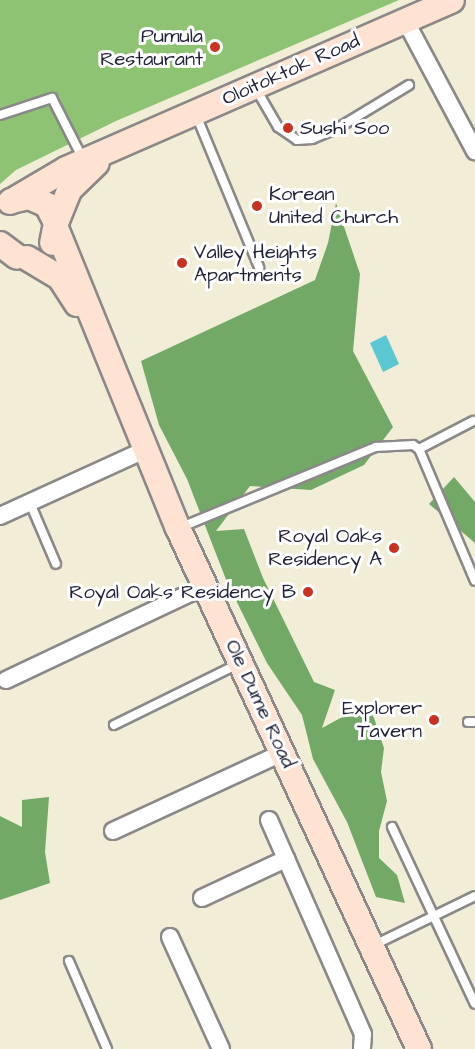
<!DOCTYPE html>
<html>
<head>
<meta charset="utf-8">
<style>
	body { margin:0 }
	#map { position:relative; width:475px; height:1049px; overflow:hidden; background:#f1edd7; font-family:"Architects Daughter",sans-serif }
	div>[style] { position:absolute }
	.green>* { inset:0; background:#8ec374 }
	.forest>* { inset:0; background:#72a966 }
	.water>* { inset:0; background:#5bc7d2 }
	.roads { filter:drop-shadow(2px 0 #8a8889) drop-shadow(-2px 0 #8a8889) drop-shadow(0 2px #8a8889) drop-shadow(0 -2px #8a8889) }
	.service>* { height:8px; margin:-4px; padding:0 4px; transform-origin:4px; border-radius:4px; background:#fff }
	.minor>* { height:16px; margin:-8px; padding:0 8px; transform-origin:8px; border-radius:8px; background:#fff }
	.secondary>* { height:24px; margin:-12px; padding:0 12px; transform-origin:12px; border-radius:12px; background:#fee3d2 }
	.dots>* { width:16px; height:16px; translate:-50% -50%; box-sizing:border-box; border:3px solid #fff; border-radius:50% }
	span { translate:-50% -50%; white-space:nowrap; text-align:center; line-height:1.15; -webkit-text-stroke:6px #fff; paint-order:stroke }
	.poi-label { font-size:20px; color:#22223b }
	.right { translate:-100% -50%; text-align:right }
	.left { translate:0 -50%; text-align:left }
	.street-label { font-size:20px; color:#22223b }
</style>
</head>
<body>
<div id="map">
	<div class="green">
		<i style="clip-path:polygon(0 0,399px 0,116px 121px,16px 170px,0 184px)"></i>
	</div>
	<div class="forest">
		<i style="clip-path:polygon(336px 203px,360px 274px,353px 351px,393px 427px,364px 465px,311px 490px,250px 486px,216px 531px,244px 529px,263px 578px,314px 682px,335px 690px,322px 728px,346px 715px,373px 715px,384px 748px,381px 772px,387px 801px,379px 831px,379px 858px,397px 875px,405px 903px,376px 897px,347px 822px,313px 759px,302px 715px,267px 663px,227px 582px,187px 479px,159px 425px,141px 361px,315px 280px,328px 243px)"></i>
		<i style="clip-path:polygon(454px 477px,475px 502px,475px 543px,429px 504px)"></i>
		<i style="clip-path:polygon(49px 797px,45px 852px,50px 883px,0 900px,0 816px,22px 827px,22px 800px)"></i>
	</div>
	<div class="water">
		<i style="clip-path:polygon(386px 335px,399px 364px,383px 372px,370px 343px)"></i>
	</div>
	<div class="roads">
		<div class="service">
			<i style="left:256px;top:89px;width:44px;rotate:59.9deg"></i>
			<i style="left:278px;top:127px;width:23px;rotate:34deg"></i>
			<i style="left:297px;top:140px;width:15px;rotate:-4deg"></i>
			<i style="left:312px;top:139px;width:28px;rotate:-23deg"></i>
			<i style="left:338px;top:128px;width:83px;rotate:-31.2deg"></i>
			<i style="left:0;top:115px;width:55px;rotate:-18.1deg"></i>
			<i style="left:52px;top:98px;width:68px;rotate:63.1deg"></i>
			<i style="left:196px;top:115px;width:165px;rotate:67.5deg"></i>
			<i style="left:419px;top:449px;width:61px;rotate:-27.4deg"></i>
			<i style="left:30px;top:503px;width:66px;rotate:66.9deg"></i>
			<i style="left:179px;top:528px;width:213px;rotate:-22.4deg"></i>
			<i style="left:376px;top:447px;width:37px;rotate:-3deg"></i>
			<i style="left:413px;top:445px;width:7px;rotate:34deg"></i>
			<i style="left:419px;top:449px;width:143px;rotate:67deg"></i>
			<i style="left:468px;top:722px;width:7px"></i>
			<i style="left:114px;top:725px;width:138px;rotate:-26.2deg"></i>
			<i style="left:392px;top:827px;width:195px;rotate:64.9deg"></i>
			<i style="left:374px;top:945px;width:112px;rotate:-25.9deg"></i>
			<i style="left:69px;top:961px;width:96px;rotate:66.6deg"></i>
		</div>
		<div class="minor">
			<i style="left:405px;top:20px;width:149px;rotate:61.9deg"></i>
			<i style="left:0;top:516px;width:159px;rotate:-24.5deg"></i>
			<i style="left:6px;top:680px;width:220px;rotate:-25.3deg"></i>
			<i style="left:269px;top:820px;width:234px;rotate:66.3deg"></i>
			<i style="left:363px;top:1034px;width:15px;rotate:94deg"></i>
			<i style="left:113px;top:831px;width:186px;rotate:-24.8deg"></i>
			<i style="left:202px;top:898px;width:93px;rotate:-24.9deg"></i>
			<i style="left:170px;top:937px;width:123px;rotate:65.5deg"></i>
		</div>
		<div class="secondary">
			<i style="left:11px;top:201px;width:18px;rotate:-13deg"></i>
			<i style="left:29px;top:197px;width:20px;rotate:24deg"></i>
			<i style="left:47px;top:205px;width:20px;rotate:63deg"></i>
			<i style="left:56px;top:223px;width:20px;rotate:101deg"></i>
			<i style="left:10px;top:202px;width:65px;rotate:-30.5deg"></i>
			<i style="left:66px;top:169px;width:421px;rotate:-23.6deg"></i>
			<i style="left:56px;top:223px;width:37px;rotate:-68deg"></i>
			<i style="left:70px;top:189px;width:37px;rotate:-44deg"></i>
			<i style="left:56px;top:228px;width:324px;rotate:67.9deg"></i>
			<i style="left:178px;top:528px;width:574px;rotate:65.18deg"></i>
			<i style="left:0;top:244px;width:21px;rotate:37deg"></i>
			<i style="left:27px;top:258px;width:39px;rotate:31deg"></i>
			<i style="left:60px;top:278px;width:31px;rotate:57deg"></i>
		</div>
	</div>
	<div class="dots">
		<i style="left:215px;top:47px;background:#c8321e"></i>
		<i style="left:288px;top:128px;background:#c8321e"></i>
		<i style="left:257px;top:206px;background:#c8321e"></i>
		<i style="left:182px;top:263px;background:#c8321e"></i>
		<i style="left:394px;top:548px;background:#c8321e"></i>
		<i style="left:308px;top:592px;background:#c8321e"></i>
		<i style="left:434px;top:720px;background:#c8321e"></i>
	</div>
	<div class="poi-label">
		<span class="right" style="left:203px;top:48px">Pumula<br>Restaurant</span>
		<span class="left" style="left:300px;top:128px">Sushi Soo</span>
		<span class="left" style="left:269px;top:206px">Korean<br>United Church</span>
		<span class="left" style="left:194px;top:264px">Valley Heights<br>Apartments</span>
		<span class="right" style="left:382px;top:548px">Royal Oaks<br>Residency A</span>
		<span class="right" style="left:296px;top:592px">Royal Oaks Residency B</span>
		<span class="right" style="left:422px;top:720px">Explorer<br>Tavern</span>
	</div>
	<div class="street-label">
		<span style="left:291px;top:70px;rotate:-24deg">Oloitoktok Road</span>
		<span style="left:260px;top:704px;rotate:65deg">Ole Dume Road</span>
	</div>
</div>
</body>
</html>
